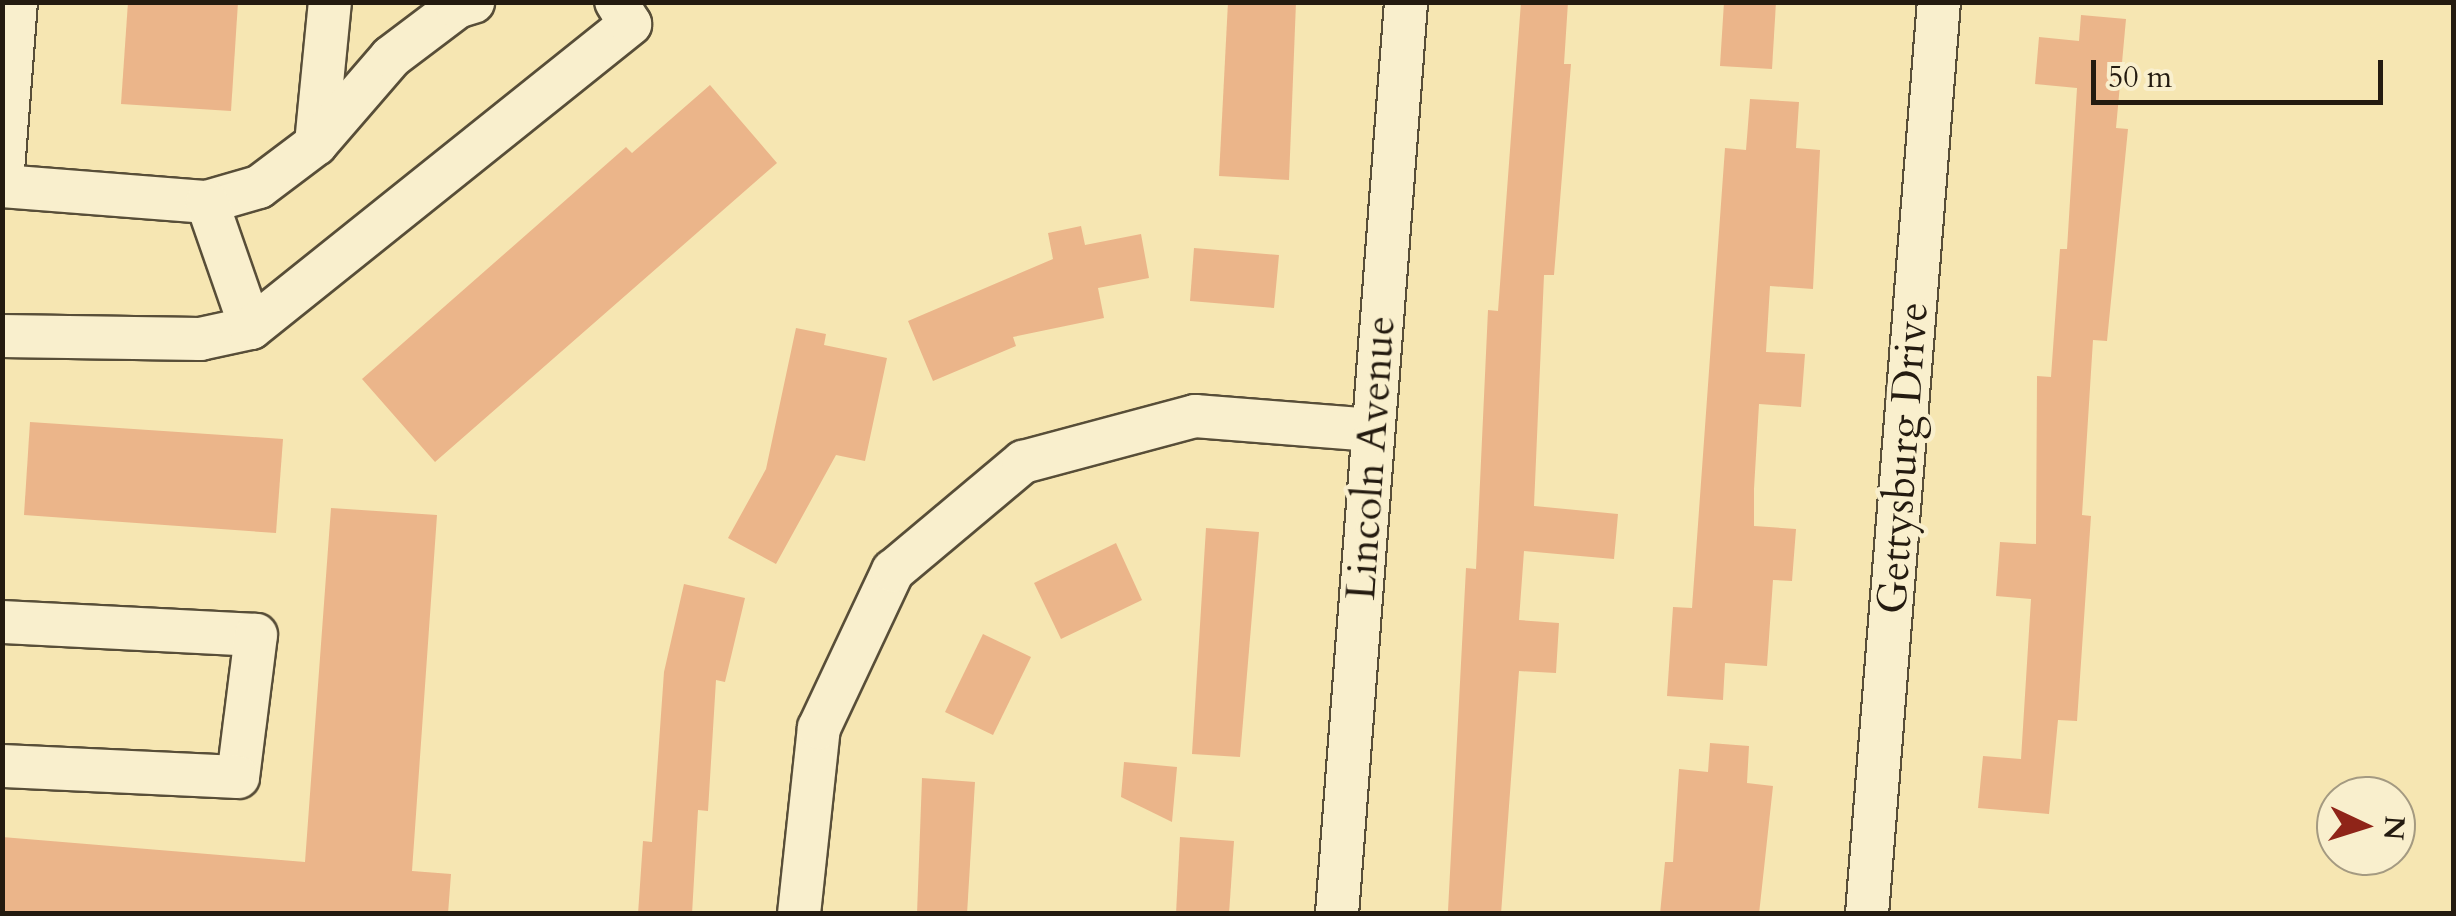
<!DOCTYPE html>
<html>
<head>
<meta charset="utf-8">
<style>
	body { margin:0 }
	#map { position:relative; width:2456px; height:916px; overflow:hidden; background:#f6e6b2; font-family:Cardo,serif }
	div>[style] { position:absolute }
	.building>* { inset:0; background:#ebb58a }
	.roads { filter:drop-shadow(2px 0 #584e38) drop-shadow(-2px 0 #584e38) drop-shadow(0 2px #584e38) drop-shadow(0 -2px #584e38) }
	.minor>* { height:42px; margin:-21px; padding:0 21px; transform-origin:21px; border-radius:21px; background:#f9efcd }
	span { translate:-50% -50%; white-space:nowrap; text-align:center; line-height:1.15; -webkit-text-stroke:9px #f9efcd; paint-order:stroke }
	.street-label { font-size:42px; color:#241b10 }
	.frame { position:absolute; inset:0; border:5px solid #241b10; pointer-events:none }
	.north { position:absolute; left:2316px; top:776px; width:100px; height:100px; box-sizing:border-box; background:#f9efcd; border:2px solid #a49a81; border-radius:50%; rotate:94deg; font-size:28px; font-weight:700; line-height:40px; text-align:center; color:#241b10 }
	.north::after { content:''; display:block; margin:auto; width:35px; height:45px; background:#8f2418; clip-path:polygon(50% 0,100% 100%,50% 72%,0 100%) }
	.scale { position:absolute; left:2091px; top:60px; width:292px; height:45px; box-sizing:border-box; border:5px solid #241b10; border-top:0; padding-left:12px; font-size:30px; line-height:35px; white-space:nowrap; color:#241b10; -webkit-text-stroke:8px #f9efcd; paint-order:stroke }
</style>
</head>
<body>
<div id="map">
	<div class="building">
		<i style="clip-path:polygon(128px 2px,238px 2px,231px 111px,121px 104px)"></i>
		<i style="clip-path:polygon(1228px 2px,1296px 2px,1289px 180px,1219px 176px)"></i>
		<i style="clip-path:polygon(1521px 2px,1568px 2px,1564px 64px,1571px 64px,1554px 275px,1544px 275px,1534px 506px,1618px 514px,1614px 559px,1524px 551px,1519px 620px,1559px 623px,1556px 673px,1519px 671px,1501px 914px,1486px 914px,1448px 911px,1466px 568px,1476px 569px,1488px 310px,1498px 311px)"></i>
		<i style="clip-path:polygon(1724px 2px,1776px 2px,1772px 69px,1720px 66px)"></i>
		<i style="clip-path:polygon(2081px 15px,2126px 19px,2116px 128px,2128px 129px,2107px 341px,2093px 340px,2082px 515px,2091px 516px,2077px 721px,2058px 720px,2049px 814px,1978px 808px,1983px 756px,2021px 759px,2031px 599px,1996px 596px,2000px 542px,2036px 544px,2037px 376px,2051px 377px,2060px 249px,2067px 249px,2077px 88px,2035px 84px,2039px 37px,2079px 41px)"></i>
		<i style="clip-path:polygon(710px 85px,777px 163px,435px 462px,362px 379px,626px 147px,632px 153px)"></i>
		<i style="clip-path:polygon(1750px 99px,1799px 102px,1796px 148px,1820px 150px,1813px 289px,1770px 286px,1766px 352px,1805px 354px,1801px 407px,1759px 404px,1754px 489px,1754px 526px,1796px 529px,1792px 581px,1773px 580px,1767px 666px,1725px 663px,1723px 700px,1667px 696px,1673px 607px,1692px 608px,1725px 148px,1746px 150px)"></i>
		<i style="clip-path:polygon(1081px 226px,1085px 245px,1141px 234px,1149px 278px,1098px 288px,1104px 318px,1013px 337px,1016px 346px,933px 381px,908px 321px,1053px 259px,1048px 233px)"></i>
		<i style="clip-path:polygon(1194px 248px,1279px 255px,1274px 308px,1190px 301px)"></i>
		<i style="clip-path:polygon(796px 328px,826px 334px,824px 345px,887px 358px,865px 461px,836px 455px,776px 564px,728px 538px,766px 469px)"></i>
		<i style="clip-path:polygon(30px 422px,283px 439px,276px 533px,24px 515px)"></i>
		<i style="clip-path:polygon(331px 508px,437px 515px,412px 871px,451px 874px,448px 914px,2px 914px,2px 837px,305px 862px)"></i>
		<i style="clip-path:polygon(1206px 528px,1259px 532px,1240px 757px,1192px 754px)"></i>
		<i style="clip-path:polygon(1116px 543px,1142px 600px,1061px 639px,1034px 583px)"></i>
		<i style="clip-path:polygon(684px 584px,745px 598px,725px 682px,716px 680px,708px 811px,698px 810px,692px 914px,638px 914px,643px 841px,652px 842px,664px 672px)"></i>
		<i style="clip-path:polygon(983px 634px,1031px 657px,993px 735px,945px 712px)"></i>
		<i style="clip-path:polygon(1710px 743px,1749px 746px,1747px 783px,1773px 786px,1759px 914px,1660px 914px,1665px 862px,1673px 862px,1679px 769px,1708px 772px)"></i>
		<i style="clip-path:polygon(1124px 762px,1177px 767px,1172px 822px,1121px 797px)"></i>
		<i style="clip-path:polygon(922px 778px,975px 782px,967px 914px,917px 914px)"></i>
		<i style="clip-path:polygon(1180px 837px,1234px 841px,1229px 914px,1176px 914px)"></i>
	</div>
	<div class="roads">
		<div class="minor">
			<i style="left:316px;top:144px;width:143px;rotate:-84.4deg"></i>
			<i style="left:2px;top:183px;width:182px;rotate:-85.6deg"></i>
			<i style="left:2px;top:186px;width:206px;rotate:4.5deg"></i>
			<i style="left:207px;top:202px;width:54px;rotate:-16.1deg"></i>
			<i style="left:259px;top:187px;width:71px;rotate:-37deg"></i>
			<i style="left:316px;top:144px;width:115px;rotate:-49.2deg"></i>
			<i style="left:391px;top:57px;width:83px;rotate:-37.1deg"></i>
			<i style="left:457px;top:7px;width:17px;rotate:-17deg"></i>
			<i style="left:207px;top:202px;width:133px;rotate:70.8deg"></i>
			<i style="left:2px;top:336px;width:198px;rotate:0.9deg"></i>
			<i style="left:200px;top:339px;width:52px;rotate:-12.2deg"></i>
			<i style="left:251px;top:328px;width:486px;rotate:-38.7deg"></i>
			<i style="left:630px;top:24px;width:26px;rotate:-122deg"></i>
			<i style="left:2px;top:622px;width:254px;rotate:2.9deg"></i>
			<i style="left:256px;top:635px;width:143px;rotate:97.2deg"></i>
			<i style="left:238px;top:777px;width:236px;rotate:-177.3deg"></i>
			<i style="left:799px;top:914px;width:187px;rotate:-83.9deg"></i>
			<i style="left:819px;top:728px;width:174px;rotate:-64.8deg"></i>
			<i style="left:893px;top:571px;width:170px;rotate:-40deg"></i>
			<i style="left:1023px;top:462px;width:178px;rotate:-15deg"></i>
			<i style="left:1195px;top:416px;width:178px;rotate:4.5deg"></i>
			<i style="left:1337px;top:914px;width:915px;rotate:-85.67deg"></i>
			<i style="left:1867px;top:914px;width:915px;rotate:-85.49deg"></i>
		</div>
	</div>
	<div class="street-label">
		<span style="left:1371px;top:458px;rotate:-86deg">Lincoln Avenue</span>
		<span style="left:1903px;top:458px;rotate:-86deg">Gettysburg Drive</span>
	</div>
	<div class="frame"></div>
	<div class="north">N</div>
	<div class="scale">50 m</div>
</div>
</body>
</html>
